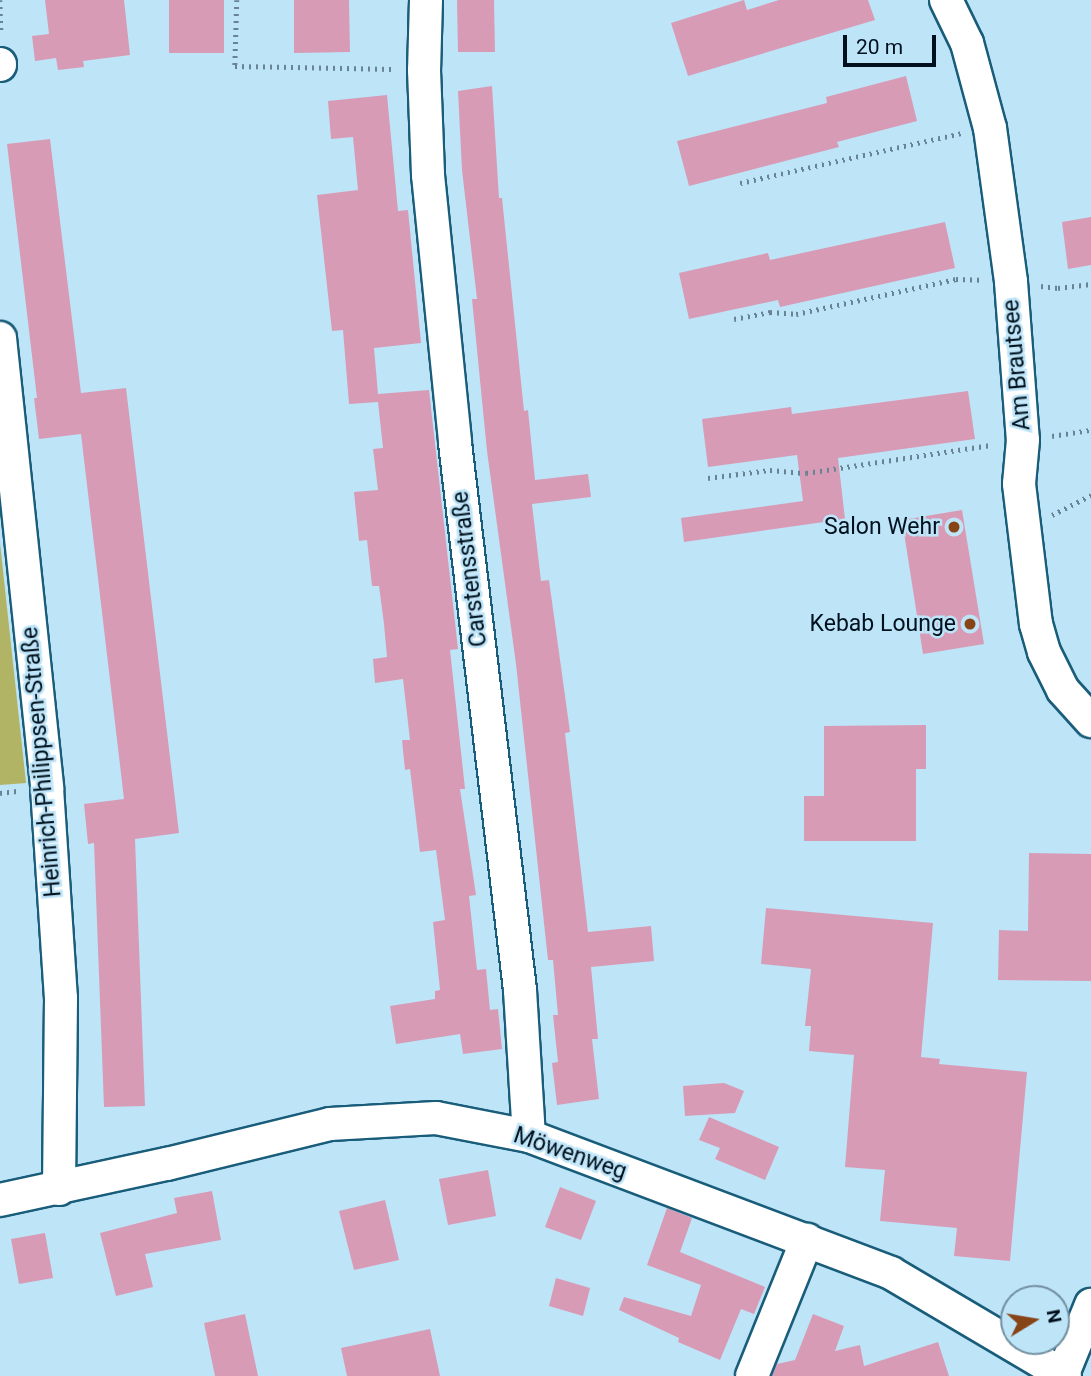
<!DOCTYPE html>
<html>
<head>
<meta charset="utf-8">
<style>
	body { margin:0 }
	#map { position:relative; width:1091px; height:1376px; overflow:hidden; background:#bee4f8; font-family:Roboto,sans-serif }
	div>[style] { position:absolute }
	.green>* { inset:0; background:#b1b465 }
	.building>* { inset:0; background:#d89bb6 }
	.path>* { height:4.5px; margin-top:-2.25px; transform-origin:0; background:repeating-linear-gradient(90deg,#678394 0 2px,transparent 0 7px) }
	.roads { filter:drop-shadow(2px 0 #195d7a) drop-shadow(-2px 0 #195d7a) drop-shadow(0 2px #195d7a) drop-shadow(0 -2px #195d7a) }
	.minor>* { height:32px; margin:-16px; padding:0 16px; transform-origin:16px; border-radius:16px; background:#fff }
	.dots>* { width:19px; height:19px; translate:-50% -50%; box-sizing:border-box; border:4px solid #bee4f8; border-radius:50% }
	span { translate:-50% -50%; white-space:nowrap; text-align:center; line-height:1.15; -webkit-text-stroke:5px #bee4f8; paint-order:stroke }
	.street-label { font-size:23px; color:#00111d }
	.poi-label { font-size:23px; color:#00111d }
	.right { translate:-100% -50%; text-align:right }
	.north { position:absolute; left:1000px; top:1285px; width:70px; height:70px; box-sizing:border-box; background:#bee4f8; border:2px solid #7290a0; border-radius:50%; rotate:79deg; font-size:19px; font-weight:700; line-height:28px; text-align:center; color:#00111d }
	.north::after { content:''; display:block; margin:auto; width:24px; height:32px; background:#874416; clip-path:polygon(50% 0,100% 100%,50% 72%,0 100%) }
	.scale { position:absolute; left:843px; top:35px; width:93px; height:32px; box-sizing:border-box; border:4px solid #00111d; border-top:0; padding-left:9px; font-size:21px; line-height:24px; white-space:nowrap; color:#00111d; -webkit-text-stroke:5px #bee4f8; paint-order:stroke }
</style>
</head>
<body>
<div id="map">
	<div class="green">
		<i style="clip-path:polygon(0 543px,26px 783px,0 785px)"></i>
	</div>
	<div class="building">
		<i style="clip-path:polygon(45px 0,124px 0,130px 55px,83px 61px,84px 67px,58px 70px,56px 58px,35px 61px,32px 36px,49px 34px)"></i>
		<i style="clip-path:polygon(169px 0,224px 0,224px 53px,169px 53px)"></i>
		<i style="clip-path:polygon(294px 0,349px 0,350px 52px,294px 53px)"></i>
		<i style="clip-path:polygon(457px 0,494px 0,495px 52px,458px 52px)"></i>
		<i style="clip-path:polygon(744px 0,747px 10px,779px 0,868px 0,875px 20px,688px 76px,671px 23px)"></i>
		<i style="clip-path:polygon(906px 76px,917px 121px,837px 142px,839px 147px,689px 186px,677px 141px,827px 103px,826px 97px)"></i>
		<i style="clip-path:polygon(492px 86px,499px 198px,502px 198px,524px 411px,528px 410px,535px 480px,588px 474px,591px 497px,532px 504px,541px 581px,549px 580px,570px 732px,565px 733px,588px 932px,651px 926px,654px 961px,591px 967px,598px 1039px,592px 1039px,599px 1099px,557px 1105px,552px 1063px,558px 1062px,553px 1015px,558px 1015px,553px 960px,548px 960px,516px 664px,487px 451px,472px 299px,477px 299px,462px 170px,458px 91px)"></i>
		<i style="clip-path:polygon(387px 95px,398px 211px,408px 210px,421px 343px,374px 348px,378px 394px,429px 390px,458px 649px,450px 650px,465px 789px,460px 789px,476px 895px,469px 896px,477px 970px,486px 969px,490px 1010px,498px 1009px,502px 1049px,463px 1054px,460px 1034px,396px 1044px,390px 1006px,435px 999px,435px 991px,440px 990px,433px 922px,445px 920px,436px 850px,420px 852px,410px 769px,405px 770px,402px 740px,410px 740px,403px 679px,375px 683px,373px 659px,387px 657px,384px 624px,379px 586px,372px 586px,367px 540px,359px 541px,354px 492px,378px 490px,373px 449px,383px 448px,378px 402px,349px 404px,343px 330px,332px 331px,317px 195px,358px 190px,353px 137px,331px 139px,328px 101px)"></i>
		<i style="clip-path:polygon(50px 139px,81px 393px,126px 388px,179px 833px,135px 839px,145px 1106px,104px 1107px,94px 843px,88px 844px,84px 804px,124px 799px,81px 434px,39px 439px,34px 398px,37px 398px,7px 144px)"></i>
		<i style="clip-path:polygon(1091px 217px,1091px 265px,1068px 269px,1062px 222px)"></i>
		<i style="clip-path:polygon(945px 222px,955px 268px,780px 307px,778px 300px,689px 319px,679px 273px,768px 253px,770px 260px)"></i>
		<i style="clip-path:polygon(968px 391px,975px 439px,838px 458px,845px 519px,684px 542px,681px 518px,803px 501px,797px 455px,708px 467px,702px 419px,791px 407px,792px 414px)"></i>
		<i style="clip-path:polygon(962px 510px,984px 644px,923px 654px,902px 520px)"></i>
		<i style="clip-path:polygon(926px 725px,926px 769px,916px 769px,916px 841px,804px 841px,804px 796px,824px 796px,824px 726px)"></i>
		<i style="clip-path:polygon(1029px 853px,1091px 854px,1091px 981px,998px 980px,999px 930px,1028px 931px)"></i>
		<i style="clip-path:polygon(766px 908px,933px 923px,921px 1057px,940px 1059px,939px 1064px,1027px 1072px,1010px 1261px,954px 1256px,957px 1228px,880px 1221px,885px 1170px,845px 1167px,854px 1055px,809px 1051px,811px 1026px,805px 1026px,811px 969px,761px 964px)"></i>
		<i style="clip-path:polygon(724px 1083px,744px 1091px,735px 1113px,685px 1116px,683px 1086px)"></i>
		<i style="clip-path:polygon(709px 1117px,779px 1147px,765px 1180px,715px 1159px,720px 1148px,699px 1140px)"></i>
		<i style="clip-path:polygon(488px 1170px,496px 1216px,448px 1225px,439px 1179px)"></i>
		<i style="clip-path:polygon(560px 1187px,596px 1201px,581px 1240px,545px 1227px)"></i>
		<i style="clip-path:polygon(212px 1191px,221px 1240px,145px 1254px,153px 1287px,116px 1296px,100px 1233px,177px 1213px,174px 1198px)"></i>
		<i style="clip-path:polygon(385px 1200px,399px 1260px,354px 1270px,339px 1211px)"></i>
		<i style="clip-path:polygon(667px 1208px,692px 1218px,680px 1252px,765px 1287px,754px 1314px,741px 1309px,720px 1360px,678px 1342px,679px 1338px,619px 1310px,624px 1297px,691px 1316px,701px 1285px,647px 1265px)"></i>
		<i style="clip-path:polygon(45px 1233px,53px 1278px,19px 1284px,11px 1239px)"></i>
		<i style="clip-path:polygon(556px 1278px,590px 1288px,583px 1316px,549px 1306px)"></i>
		<i style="clip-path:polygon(245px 1314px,258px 1376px,215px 1376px,204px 1323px)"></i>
		<i style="clip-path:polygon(813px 1314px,844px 1326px,835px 1351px,860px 1345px,864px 1366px,938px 1342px,949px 1376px,772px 1376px,777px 1364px,795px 1360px)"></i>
		<i style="clip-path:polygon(430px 1329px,440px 1376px,347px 1376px,341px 1348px)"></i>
	</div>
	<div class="path">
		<i style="left:0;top:0;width:34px;rotate:88deg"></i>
		<i style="left:237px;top:0;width:66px;rotate:91.7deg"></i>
		<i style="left:235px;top:66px;width:158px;rotate:1.1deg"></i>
		<i style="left:740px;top:183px;width:228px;rotate:-12.7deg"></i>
		<i style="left:1041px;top:286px;width:17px;rotate:7deg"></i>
		<i style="left:1058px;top:288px;width:33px;rotate:-7deg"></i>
		<i style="left:734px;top:319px;width:37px;rotate:-11deg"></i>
		<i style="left:770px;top:312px;width:26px;rotate:4deg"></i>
		<i style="left:796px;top:314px;width:164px;rotate:-12.3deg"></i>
		<i style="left:956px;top:279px;width:24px;rotate:2deg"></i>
		<i style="left:1052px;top:436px;width:39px;rotate:-9deg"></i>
		<i style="left:708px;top:478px;width:63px;rotate:-7.4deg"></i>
		<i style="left:770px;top:470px;width:36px;rotate:5deg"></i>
		<i style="left:806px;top:473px;width:187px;rotate:-8.6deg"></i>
		<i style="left:1052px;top:515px;width:44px;rotate:-27.1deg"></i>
		<i style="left:0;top:793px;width:17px;rotate:-7deg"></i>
	</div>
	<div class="roads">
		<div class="minor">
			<i style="left:426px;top:0;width:70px;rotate:91.6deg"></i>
			<i style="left:424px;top:70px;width:105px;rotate:87.8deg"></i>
			<i style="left:428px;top:175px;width:269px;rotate:84.2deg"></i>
			<i style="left:455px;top:443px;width:551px;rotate:83.22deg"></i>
			<i style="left:520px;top:990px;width:146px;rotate:86.5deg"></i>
			<i style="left:946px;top:0;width:48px;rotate:64deg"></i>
			<i style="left:967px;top:43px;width:88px;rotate:74.9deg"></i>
			<i style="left:990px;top:128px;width:155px;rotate:82.2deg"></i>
			<i style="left:1011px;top:282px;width:158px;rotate:85.7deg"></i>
			<i style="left:1023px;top:440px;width:44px;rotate:95.2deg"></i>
			<i style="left:1019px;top:484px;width:141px;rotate:83.1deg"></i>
			<i style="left:1036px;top:624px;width:29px;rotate:74deg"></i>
			<i style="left:1044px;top:652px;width:42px;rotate:63.4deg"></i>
			<i style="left:1063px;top:690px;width:42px;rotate:47.9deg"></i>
			<i style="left:0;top:65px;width:1px;rotate:-90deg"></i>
			<i style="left:0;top:338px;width:452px;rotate:84deg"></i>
			<i style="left:47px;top:788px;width:210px;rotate:86.2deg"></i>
			<i style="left:61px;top:998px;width:191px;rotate:90.6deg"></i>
			<i style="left:0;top:1200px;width:171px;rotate:-12.2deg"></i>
			<i style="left:167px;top:1164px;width:168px;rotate:-13.8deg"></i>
			<i style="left:330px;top:1124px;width:106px;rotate:-3.2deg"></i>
			<i style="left:436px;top:1118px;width:95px;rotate:11deg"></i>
			<i style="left:529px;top:1136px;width:387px;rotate:20.7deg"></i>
			<i style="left:891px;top:1273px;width:202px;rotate:30.6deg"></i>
			<i style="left:752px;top:1376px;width:147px;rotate:-68deg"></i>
			<i style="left:1062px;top:1376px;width:77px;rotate:-67.8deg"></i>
		</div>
	</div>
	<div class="dots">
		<i style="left:954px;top:527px;background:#874416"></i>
		<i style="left:970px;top:624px;background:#874416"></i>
	</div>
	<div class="street-label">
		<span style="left:1017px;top:365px;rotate:-95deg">Am Brautsee</span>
		<span style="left:470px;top:569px;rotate:-97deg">Carstensstraße</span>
		<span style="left:42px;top:762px;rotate:-95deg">Heinrich-Philippsen-Straße</span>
		<span style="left:570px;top:1154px;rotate:19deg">Möwenweg</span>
	</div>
	<div class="poi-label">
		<span class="right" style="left:940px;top:527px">Salon Wehr</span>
		<span class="right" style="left:956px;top:624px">Kebab Lounge</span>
	</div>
	<div class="north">N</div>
	<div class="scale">20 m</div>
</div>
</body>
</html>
